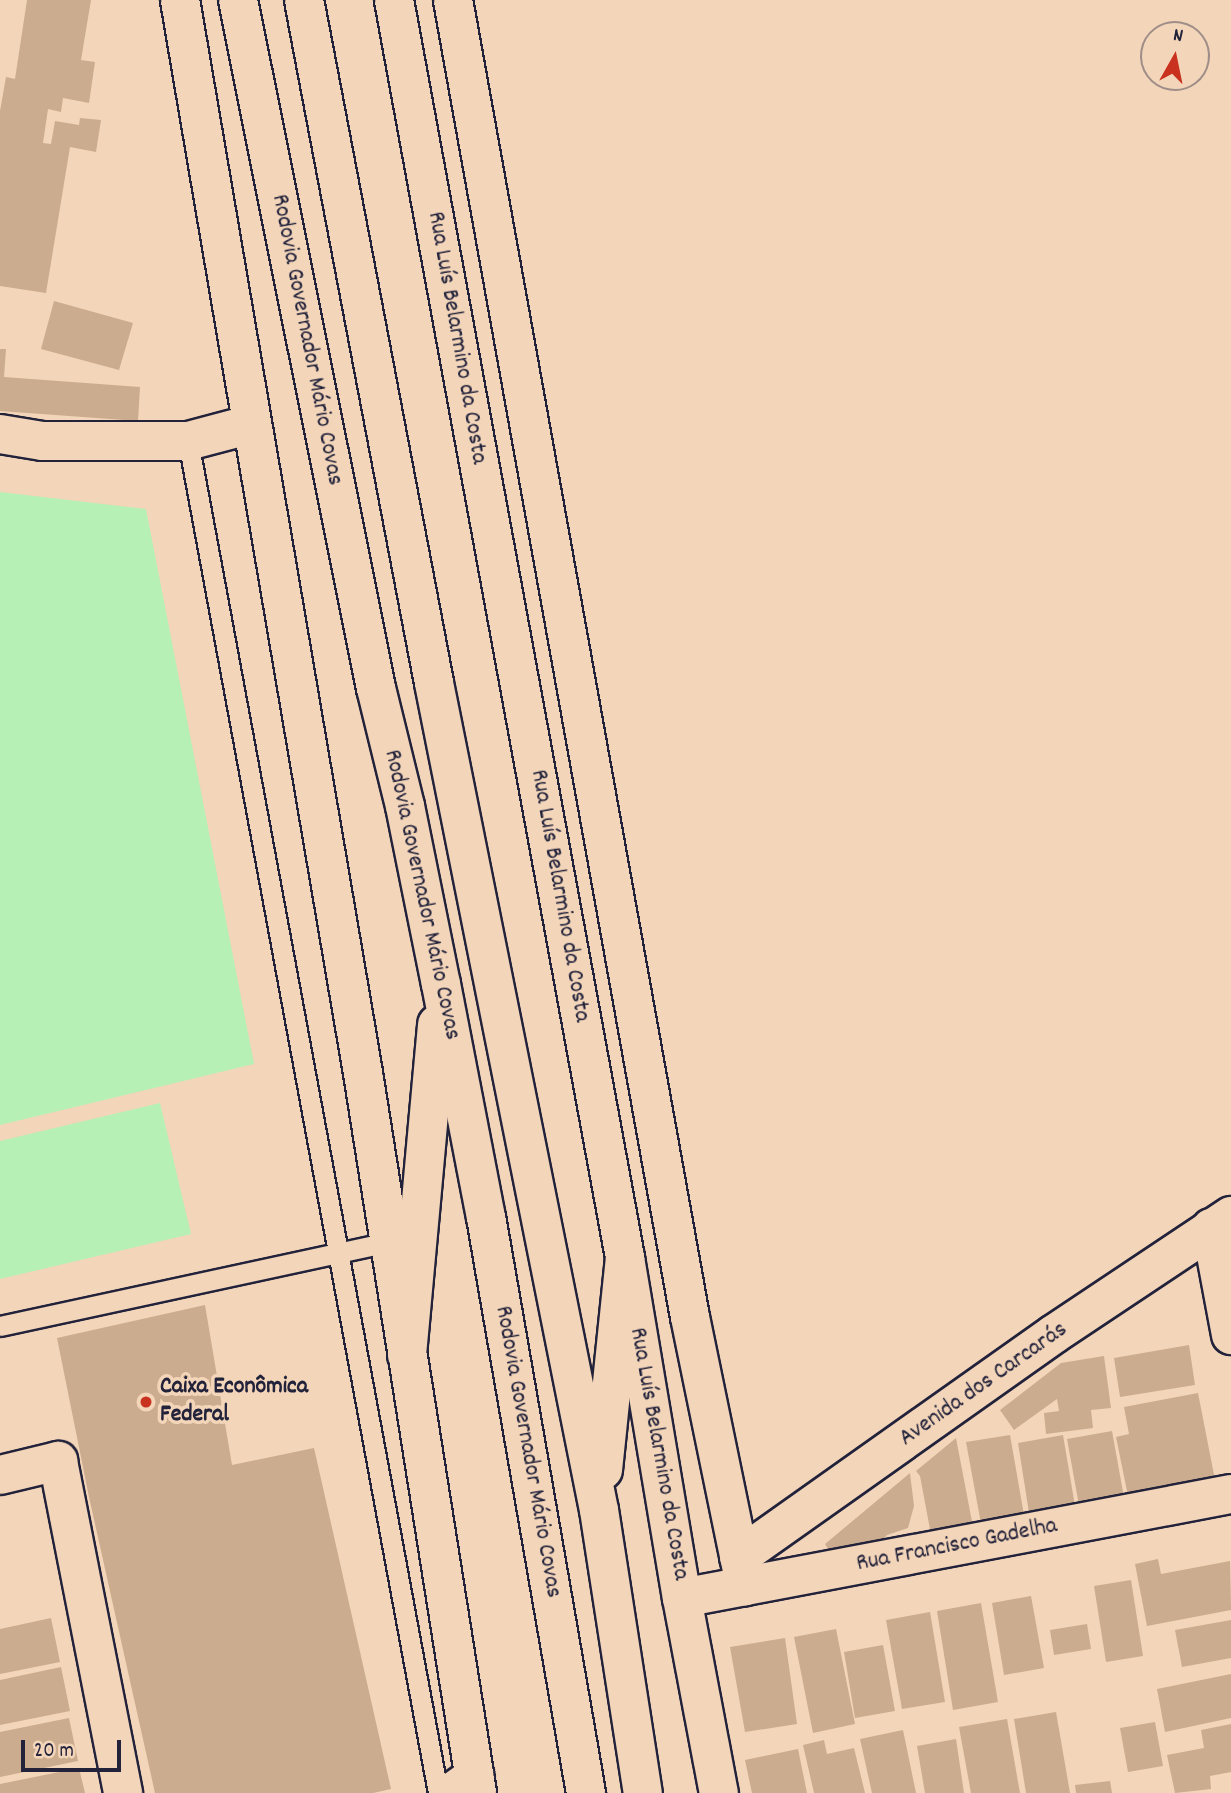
<!DOCTYPE html>
<html>
<head>
<meta charset="utf-8">
<style>
	body { margin:0 }
	#map { position:relative; width:1231px; height:1793px; overflow:hidden; background:#f3d5b9; font-family:Dekko,sans-serif }
	div>[style] { position:absolute }
	.green>* { inset:0; background:#b6f0b4 }
	.building>* { inset:0; background:#cbac8e }
	.roads { filter:drop-shadow(2px 0 #22223b) drop-shadow(-2px 0 #22223b) drop-shadow(0 2px #22223b) drop-shadow(0 -2px #22223b) }
	.lane>* { height:19px; margin:-9.5px; padding:0 9.5px; transform-origin:9.5px; border-radius:9.5px; background:#f3d5b9 }
	.street>* { height:38px; margin:-19px; padding:0 19px; transform-origin:19px; border-radius:19px; background:#f3d5b9 }
	.secondary>* { height:38px; margin:-19px; padding:0 19px; transform-origin:19px; border-radius:19px; background:#f3d5b9 }
	.highway>* { height:38px; margin:-19px; padding:0 19px; transform-origin:19px; border-radius:19px; background:#f3d5b9 }
	.dots>* { width:19px; height:19px; translate:-50% -50%; box-sizing:border-box; border:4px solid #f3d5b9; border-radius:50% }
	span { translate:-50% -50%; white-space:nowrap; text-align:center; line-height:1.15; -webkit-text-stroke:7px #f3d5b9; paint-order:stroke }
	.street-label { font-size:24px; color:#22223b }
	.poi-label { font-size:24px; color:#22223b; font-weight:700 }
	.left { translate:0 -50%; text-align:left }
	.north { position:absolute; left:1140px; top:21px; width:70px; height:70px; box-sizing:border-box; background:#f3d5b9; border:2px solid #9f8d87; border-radius:50%; rotate:9deg; font-size:19px; font-weight:700; line-height:28px; text-align:center; color:#22223b }
	.north::after { content:''; display:block; margin:auto; width:24px; height:32px; background:#c8321e; clip-path:polygon(50% 0,100% 100%,50% 72%,0 100%) }
	.scale { position:absolute; left:21px; top:1740px; width:100px; height:32px; box-sizing:border-box; border:4px solid #22223b; border-top:0; padding-left:9px; font-size:21px; line-height:24px; white-space:nowrap; color:#22223b; -webkit-text-stroke:5px #f3d5b9; paint-order:stroke }
</style>
</head>
<body>
<div id="map">
	<div class="green">
		<i style="clip-path:polygon(0 492px,146px 509px,254px 1064px,0 1125px)"></i>
		<i style="clip-path:polygon(160px 1103px,191px 1234px,0 1279px,0 1141px)"></i>
	</div>
	<div class="building">
		<i style="clip-path:polygon(27px 0,91px 0,81px 60px,95px 62px,89px 103px,63px 98px,61px 112px,48px 109px,43px 143px,51px 144px,55px 121px,79px 125px,80px 118px,101px 120px,96px 152px,70px 147px,46px 293px,0 286px,0 111px,6px 77px,15px 79px)"></i>
		<i style="clip-path:polygon(54px 301px,133px 323px,119px 370px,41px 349px)"></i>
		<i style="clip-path:polygon(0 349px,6px 349px,4px 377px,140px 387px,138px 421px,0 411px)"></i>
		<i style="clip-path:polygon(205px 1305px,232px 1465px,314px 1448px,391px 1789px,373px 1793px,155px 1793px,89px 1497px,57px 1338px)"></i>
		<i style="clip-path:polygon(1189px 1345px,1195px 1385px,1120px 1397px,1114px 1358px)"></i>
		<i style="clip-path:polygon(1104px 1356px,1111px 1408px,1091px 1410px,1093px 1428px,1046px 1434px,1044px 1413px,1059px 1411px,1057px 1399px,1014px 1430px,1000px 1410px,1061px 1363px)"></i>
		<i style="clip-path:polygon(1198px 1393px,1216px 1485px,1129px 1501px,1116px 1437px,1129px 1434px,1124px 1407px)"></i>
		<i style="clip-path:polygon(1112px 1431px,1125px 1503px,1080px 1511px,1067px 1439px)"></i>
		<i style="clip-path:polygon(1010px 1435px,1025px 1521px,982px 1529px,966px 1442px)"></i>
		<i style="clip-path:polygon(1063px 1435px,1076px 1512px,1030px 1519px,1018px 1443px)"></i>
		<i style="clip-path:polygon(956px 1438px,974px 1532px,932px 1540px,920px 1476px,916px 1471px)"></i>
		<i style="clip-path:polygon(910px 1473px,914px 1506px,908px 1528px,887px 1535px,873px 1551px,833px 1557px,825px 1544px)"></i>
		<i style="clip-path:polygon(1158px 1559px,1161px 1574px,1230px 1561px,1231px 1610px,1147px 1626px,1135px 1564px)"></i>
		<i style="clip-path:polygon(1131px 1580px,1143px 1656px,1106px 1662px,1094px 1586px)"></i>
		<i style="clip-path:polygon(1031px 1596px,1044px 1668px,1004px 1675px,992px 1603px)"></i>
		<i style="clip-path:polygon(981px 1603px,998px 1702px,953px 1710px,937px 1611px)"></i>
		<i style="clip-path:polygon(930px 1612px,945px 1702px,902px 1709px,886px 1620px)"></i>
		<i style="clip-path:polygon(51px 1618px,60px 1662px,0 1674px,0 1629px)"></i>
		<i style="clip-path:polygon(1231px 1620px,1231px 1658px,1182px 1667px,1175px 1630px)"></i>
		<i style="clip-path:polygon(1087px 1624px,1091px 1649px,1054px 1655px,1050px 1630px)"></i>
		<i style="clip-path:polygon(836px 1629px,855px 1724px,813px 1733px,794px 1637px)"></i>
		<i style="clip-path:polygon(785px 1638px,797px 1724px,745px 1732px,730px 1647px)"></i>
		<i style="clip-path:polygon(883px 1645px,895px 1711px,855px 1718px,844px 1652px)"></i>
		<i style="clip-path:polygon(61px 1667px,70px 1711px,0 1725px,0 1680px)"></i>
		<i style="clip-path:polygon(1231px 1674px,1231px 1718px,1165px 1732px,1157px 1689px)"></i>
		<i style="clip-path:polygon(1056px 1712px,1070px 1793px,1026px 1793px,1014px 1719px)"></i>
		<i style="clip-path:polygon(69px 1718px,78px 1761px,0 1777px,0 1732px)"></i>
		<i style="clip-path:polygon(1007px 1719px,1020px 1793px,971px 1793px,959px 1727px)"></i>
		<i style="clip-path:polygon(1155px 1722px,1163px 1766px,1128px 1772px,1120px 1728px)"></i>
		<i style="clip-path:polygon(1231px 1724px,1231px 1772px,1210px 1776px,1211px 1789px,1175px 1793px,1167px 1755px,1204px 1748px,1201px 1730px)"></i>
		<i style="clip-path:polygon(903px 1730px,916px 1793px,872px 1793px,860px 1739px)"></i>
		<i style="clip-path:polygon(956px 1739px,964px 1793px,925px 1793px,917px 1746px)"></i>
		<i style="clip-path:polygon(824px 1740px,827px 1754px,854px 1748px,865px 1793px,814px 1793px,803px 1745px)"></i>
		<i style="clip-path:polygon(798px 1749px,807px 1793px,752px 1793px,745px 1760px)"></i>
		<i style="clip-path:polygon(79px 1768px,85px 1793px,0 1793px,0 1784px)"></i>
		<i style="clip-path:polygon(1110px 1781px,1112px 1793px,1076px 1793px,1075px 1785px)"></i>
	</div>
	<div class="roads">
		<div class="lane">
			<i style="left:188px;top:441px;width:1375px;rotate:79.52deg"></i>
			<i style="left:0;top:1326px;width:398px;rotate:-12.2deg"></i>
		</div>
		<div class="street">
			<i style="left:453px;top:0;width:1338px;rotate:79.8deg"></i>
			<i style="left:690px;top:1317px;width:275px;rotate:78.4deg"></i>
			<i style="left:0;top:434px;width:43px;rotate:9.5deg"></i>
			<i style="left:42px;top:441px;width:146px"></i>
			<i style="left:188px;top:441px;width:66px;rotate:-14.9deg"></i>
			<i style="left:1211px;top:1228px;width:109px;rotate:79.4deg"></i>
			<i style="left:0;top:1475px;width:60px;rotate:-13.6deg"></i>
			<i style="left:58px;top:1461px;width:338px;rotate:78.9deg"></i>
			<i style="left:739px;top:1557px;width:386px;rotate:-35.3deg"></i>
			<i style="left:1054px;top:1334px;width:213px;rotate:-33.7deg"></i>
			<i style="left:682px;top:1598px;width:559px;rotate:-10.73deg"></i>
			<i style="left:451px;top:1793px;width:29px;rotate:-36deg"></i>
		</div>
		<div class="secondary">
			<i style="left:180px;top:0;width:1088px;rotate:80.32deg"></i>
			<i style="left:363px;top:1073px;width:729px;rotate:81deg"></i>
			<i style="left:394px;top:0;width:1279px;rotate:79.59deg"></i>
			<i style="left:625px;top:1258px;width:345px;rotate:80.5deg"></i>
			<i style="left:682px;top:1598px;width:198px;rotate:79.3deg"></i>
		</div>
		<div class="highway">
			<i style="left:238px;top:0;width:702px;rotate:78.66deg"></i>
			<i style="left:376px;top:688px;width:122px;rotate:76.2deg"></i>
			<i style="left:405px;top:806px;width:182px;rotate:78.6deg"></i>
			<i style="left:441px;top:984px;width:237px;rotate:79.1deg"></i>
			<i style="left:486px;top:1217px;width:585px;rotate:80.15deg"></i>
			<i style="left:304px;top:0;width:695px;rotate:79.22deg"></i>
			<i style="left:434px;top:683px;width:843px;rotate:78.72deg"></i>
			<i style="left:599px;top:1510px;width:286px;rotate:81.2deg"></i>
			<i style="left:407px;top:1355px;width:332px;rotate:-84.8deg"></i>
			<i style="left:603px;top:1470px;width:213px;rotate:-84.1deg"></i>
		</div>
	</div>
	<div class="dots">
		<i style="left:146px;top:1402px;background:#c8321e"></i>
	</div>
	<div class="street-label">
		<span style="left:456px;top:338px;rotate:80deg">Rua Luís Belarmino da Costa</span>
		<span style="left:306px;top:340px;rotate:79deg">Rodovia Governador Mário Covas</span>
		<span style="left:421px;top:895px;rotate:78deg">Rodovia Governador Mário Covas</span>
		<span style="left:559px;top:896px;rotate:80deg">Rua Luís Belarmino da Costa</span>
		<span style="left:984px;top:1385px;rotate:-35deg">Avenida dos Carcarás</span>
		<span style="left:527px;top:1452px;rotate:80deg">Rodovia Governador Mário Covas</span>
		<span style="left:658px;top:1454px;rotate:80deg">Rua Luís Belarmino da Costa</span>
		<span style="left:957px;top:1546px;rotate:-11deg">Rua Francisco Gadelha</span>
	</div>
	<div class="poi-label">
		<span class="left" style="left:160px;top:1402px">Caixa Econômica<br>Federal</span>
	</div>
	<div class="north">N</div>
	<div class="scale">20 m</div>
</div>
</body>
</html>
